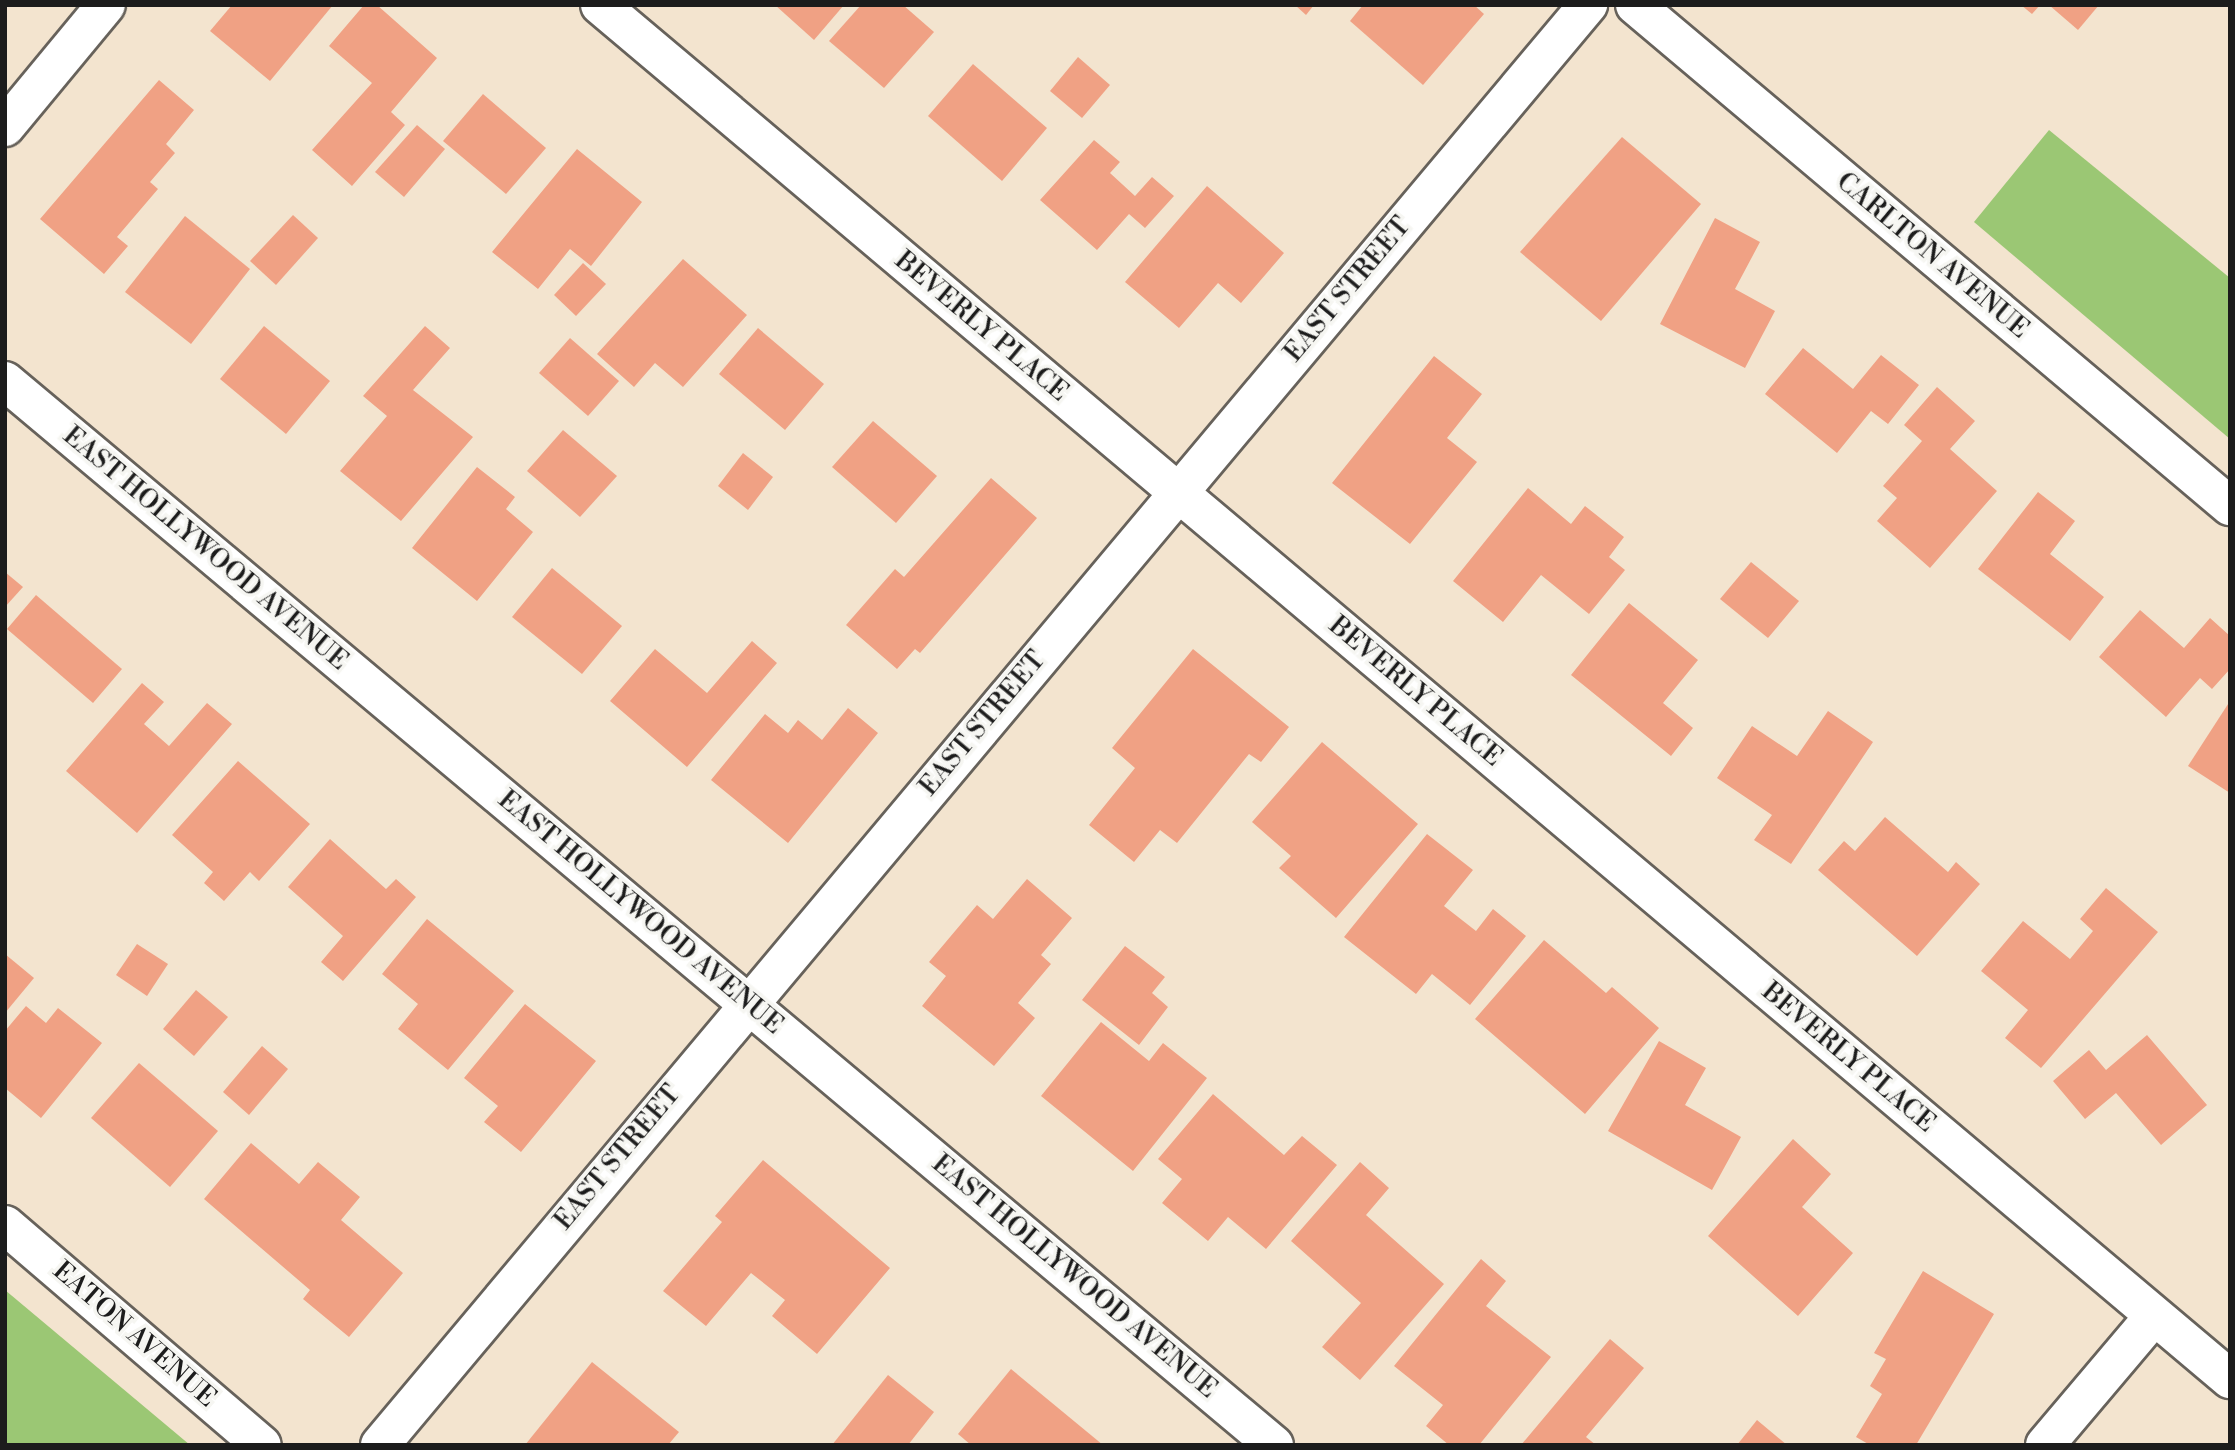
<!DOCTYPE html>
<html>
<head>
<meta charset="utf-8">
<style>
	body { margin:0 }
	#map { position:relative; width:2235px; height:1450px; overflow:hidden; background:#f3e4cf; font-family:"Libre Bodoni",serif }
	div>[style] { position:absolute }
	.green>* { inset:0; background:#9bc774 }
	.building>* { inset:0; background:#f0a184 }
	.roads { filter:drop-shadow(2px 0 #67625b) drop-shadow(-2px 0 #67625b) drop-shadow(0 2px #67625b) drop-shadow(0 -2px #67625b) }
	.minor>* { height:38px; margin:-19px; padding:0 19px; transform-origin:19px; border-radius:19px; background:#fff }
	span { translate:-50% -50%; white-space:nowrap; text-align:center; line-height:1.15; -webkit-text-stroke:7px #f6f6f2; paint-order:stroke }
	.street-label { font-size:26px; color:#1c1c1c }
	.frame { position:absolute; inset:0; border:7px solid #1c1c1c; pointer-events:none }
</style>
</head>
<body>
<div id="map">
	<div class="green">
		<i style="clip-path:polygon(2049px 130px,2230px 278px,2230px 439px,1974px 222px)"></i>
		<i style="clip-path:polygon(5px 1290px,190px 1445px,5px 1445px)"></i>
	</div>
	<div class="building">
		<i style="clip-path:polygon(232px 5px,333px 5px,270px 81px,210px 31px)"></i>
		<i style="clip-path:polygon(364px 5px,377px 5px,437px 58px,391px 112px,405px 125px,352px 186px,312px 150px,372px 83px,329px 46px)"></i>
		<i style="clip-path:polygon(775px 5px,844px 5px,814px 40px)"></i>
		<i style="clip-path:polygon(861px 5px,903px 5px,934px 32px,884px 88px,829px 41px)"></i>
		<i style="clip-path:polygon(1295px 5px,1314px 5px,1306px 15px)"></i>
		<i style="clip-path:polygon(1363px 5px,1474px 5px,1484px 14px,1423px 85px,1350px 21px)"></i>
		<i style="clip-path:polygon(2021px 5px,2040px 5px,2032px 14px)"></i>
		<i style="clip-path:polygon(2049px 5px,2099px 5px,2078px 30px)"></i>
		<i style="clip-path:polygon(1078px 57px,1110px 85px,1082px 118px,1050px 91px)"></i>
		<i style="clip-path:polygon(973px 64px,1047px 128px,1002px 181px,928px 116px)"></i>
		<i style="clip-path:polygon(159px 80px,194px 110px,166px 144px,175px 153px,150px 182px,158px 189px,117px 237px,128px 246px,104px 274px,40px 219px)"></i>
		<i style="clip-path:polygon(483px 94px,546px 148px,506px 194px,443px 141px)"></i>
		<i style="clip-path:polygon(417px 125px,445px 149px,404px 197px,375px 172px)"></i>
		<i style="clip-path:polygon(1622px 137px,1701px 204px,1601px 321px,1520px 252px)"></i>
		<i style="clip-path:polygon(1094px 140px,1120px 162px,1110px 173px,1135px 196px,1152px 177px,1174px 196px,1145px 228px,1129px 214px,1097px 250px,1040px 200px)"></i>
		<i style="clip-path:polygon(577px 149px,642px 202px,591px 266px,570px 249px,538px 289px,492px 252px)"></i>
		<i style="clip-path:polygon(1207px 186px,1284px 253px,1241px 303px,1218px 283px,1179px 328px,1125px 282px)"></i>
		<i style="clip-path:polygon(293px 215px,318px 238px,276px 285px,250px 261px)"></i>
		<i style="clip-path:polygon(185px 216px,250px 269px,191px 344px,125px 292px)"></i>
		<i style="clip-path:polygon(1715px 218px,1760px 242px,1735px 289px,1775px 311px,1745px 368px,1660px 324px)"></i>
		<i style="clip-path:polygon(683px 259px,747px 315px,683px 387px,655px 363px,634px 387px,597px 354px)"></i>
		<i style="clip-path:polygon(583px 263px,606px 284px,576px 316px,554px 295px)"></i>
		<i style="clip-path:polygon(264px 326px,330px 381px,286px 434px,220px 379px)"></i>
		<i style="clip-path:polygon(425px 326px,450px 348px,413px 390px,473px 437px,401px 521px,340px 471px,387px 416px,363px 396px)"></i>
		<i style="clip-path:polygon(758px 328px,824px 384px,785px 430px,719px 374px)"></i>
		<i style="clip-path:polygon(570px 338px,619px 381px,588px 416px,539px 373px)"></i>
		<i style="clip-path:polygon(1803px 348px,1853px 389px,1881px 355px,1919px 385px,1888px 424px,1871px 411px,1837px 453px,1765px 394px)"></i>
		<i style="clip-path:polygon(1434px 356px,1482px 394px,1447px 438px,1477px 462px,1410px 544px,1332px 483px)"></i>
		<i style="clip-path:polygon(1937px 387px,1975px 421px,1950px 449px,1997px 491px,1930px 568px,1877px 521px,1897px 498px,1883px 486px,1922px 441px,1904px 425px)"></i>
		<i style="clip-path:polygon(873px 421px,937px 476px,896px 523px,832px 467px)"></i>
		<i style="clip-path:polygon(563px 430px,617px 476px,580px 517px,527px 471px)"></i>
		<i style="clip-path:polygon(743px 453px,773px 477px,748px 510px,718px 486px)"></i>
		<i style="clip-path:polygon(477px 467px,515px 497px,506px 509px,533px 532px,477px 601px,412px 548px)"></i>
		<i style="clip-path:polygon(991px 478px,1037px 518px,920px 653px,915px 649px,897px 669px,846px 625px,895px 569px,904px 577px)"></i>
		<i style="clip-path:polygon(1528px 488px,1571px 524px,1585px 506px,1624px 537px,1609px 557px,1625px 570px,1589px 614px,1541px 575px,1503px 622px,1453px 581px)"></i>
		<i style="clip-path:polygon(2038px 492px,2075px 521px,2050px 554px,2104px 597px,2070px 641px,1978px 569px)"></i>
		<i style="clip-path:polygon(1751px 562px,1799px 601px,1768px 638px,1720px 599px)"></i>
		<i style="clip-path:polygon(552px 568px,622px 626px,582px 674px,512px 617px)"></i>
		<i style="clip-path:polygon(5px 572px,23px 587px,5px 607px)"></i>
		<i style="clip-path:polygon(36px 595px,122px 669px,93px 703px,7px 629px)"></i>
		<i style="clip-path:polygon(1629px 603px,1698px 660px,1663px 703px,1693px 728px,1671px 756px,1571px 675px)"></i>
		<i style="clip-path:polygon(2140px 610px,2184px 648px,2210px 618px,2230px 636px,2230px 669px,2212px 689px,2200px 678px,2166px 717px,2099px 657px)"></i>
		<i style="clip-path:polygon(752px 641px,777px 663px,687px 767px,610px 701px,655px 649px,707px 693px)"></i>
		<i style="clip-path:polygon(1193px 649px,1289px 727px,1261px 762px,1249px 754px,1177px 843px,1160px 830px,1134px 862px,1089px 825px,1135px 768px,1112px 748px)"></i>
		<i style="clip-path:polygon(142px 683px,164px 702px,144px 724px,169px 746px,207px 703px,232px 724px,137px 833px,66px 771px)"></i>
		<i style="clip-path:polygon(2230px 701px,2230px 793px,2188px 766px)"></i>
		<i style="clip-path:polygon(848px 708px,878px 733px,788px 843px,711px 780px,765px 714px,788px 733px,798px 720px,822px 740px)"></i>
		<i style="clip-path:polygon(1828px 711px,1873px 742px,1791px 864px,1754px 840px,1772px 815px,1717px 778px,1752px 726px,1797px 756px)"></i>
		<i style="clip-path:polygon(1322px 742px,1418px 824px,1336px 918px,1279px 868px,1291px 856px,1252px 822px)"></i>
		<i style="clip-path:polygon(238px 761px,310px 824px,259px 881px,250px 872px,224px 901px,204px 883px,213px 872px,172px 835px)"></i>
		<i style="clip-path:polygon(1885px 817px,1948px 872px,1956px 862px,1980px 884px,1917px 956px,1818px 870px,1844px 841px,1855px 851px)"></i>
		<i style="clip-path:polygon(1427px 834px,1473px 870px,1444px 906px,1476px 931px,1493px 909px,1526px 936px,1470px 1005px,1432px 974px,1416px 994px,1344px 937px)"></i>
		<i style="clip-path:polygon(330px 839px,386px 889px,396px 879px,416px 897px,343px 981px,321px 962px,343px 936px,288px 887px)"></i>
		<i style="clip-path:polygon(1027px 879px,1072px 918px,1041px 955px,1051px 964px,1018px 1003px,1035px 1018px,994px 1066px,922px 1006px,946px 976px,929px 962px,977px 905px,993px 919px)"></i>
		<i style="clip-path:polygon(2106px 888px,2158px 932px,2041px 1068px,2005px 1038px,2028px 1010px,1981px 971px,2023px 921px,2070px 959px,2093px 931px,2080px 919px)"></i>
		<i style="clip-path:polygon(427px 919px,514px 991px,448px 1070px,398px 1029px,418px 1004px,382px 974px)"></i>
		<i style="clip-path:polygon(1544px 940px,1606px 993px,1612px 987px,1659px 1028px,1585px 1114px,1475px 1019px)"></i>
		<i style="clip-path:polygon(137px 944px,168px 964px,147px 996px,116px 975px)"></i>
		<i style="clip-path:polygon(1125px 946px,1165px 977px,1152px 993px,1168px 1007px,1139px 1045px,1082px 1000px)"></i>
		<i style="clip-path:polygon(5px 954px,34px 978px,5px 1013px)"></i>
		<i style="clip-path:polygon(196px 990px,228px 1017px,194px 1056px,163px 1029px)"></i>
		<i style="clip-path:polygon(525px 1004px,596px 1061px,521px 1152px,484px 1122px,498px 1106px,464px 1078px)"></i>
		<i style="clip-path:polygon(26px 1006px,46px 1023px,58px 1008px,102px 1043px,41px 1118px,5px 1088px,5px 1031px)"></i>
		<i style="clip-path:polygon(1101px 1022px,1149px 1061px,1163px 1043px,1207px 1078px,1133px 1171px,1041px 1096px)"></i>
		<i style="clip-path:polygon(2147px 1035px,2207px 1105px,2161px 1145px,2116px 1093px,2085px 1119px,2053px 1081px,2089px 1050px,2106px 1070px)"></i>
		<i style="clip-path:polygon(1659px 1041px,1706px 1068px,1685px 1105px,1741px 1137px,1712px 1190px,1608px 1131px)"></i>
		<i style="clip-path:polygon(262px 1046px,288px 1069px,249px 1115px,223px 1092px)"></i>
		<i style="clip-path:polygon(139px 1063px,218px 1131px,170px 1187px,91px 1118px)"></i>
		<i style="clip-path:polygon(1213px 1094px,1284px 1155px,1302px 1136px,1337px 1165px,1266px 1249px,1228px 1217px,1208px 1241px,1162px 1203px,1182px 1179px,1158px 1159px)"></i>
		<i style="clip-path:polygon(1793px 1139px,1831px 1174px,1802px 1207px,1853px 1253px,1798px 1316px,1708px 1236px)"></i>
		<i style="clip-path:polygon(251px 1143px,299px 1184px,318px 1162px,360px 1197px,341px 1220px,403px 1273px,349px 1337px,303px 1299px,310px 1290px,204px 1199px)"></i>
		<i style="clip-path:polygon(763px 1160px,890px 1268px,817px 1354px,772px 1316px,785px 1300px,751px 1273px,706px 1326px,663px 1291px,722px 1222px,715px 1216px)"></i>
		<i style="clip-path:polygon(1360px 1162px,1389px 1188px,1366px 1215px,1444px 1284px,1360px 1380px,1322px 1347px,1361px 1303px,1291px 1241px)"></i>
		<i style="clip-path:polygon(1481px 1259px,1506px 1281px,1486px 1306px,1551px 1357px,1479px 1445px,1449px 1445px,1426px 1426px,1443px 1405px,1394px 1366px)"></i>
		<i style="clip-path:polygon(1923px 1271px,1994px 1314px,1916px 1445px,1870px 1445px,1856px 1437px,1882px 1394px,1870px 1386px,1886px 1359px,1874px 1353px)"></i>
		<i style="clip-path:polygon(1610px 1339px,1644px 1368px,1586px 1437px,1596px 1445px,1521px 1445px)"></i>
		<i style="clip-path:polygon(592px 1362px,679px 1432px,668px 1445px,525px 1445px)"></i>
		<i style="clip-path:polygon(1011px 1369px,1103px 1445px,971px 1445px,958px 1434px)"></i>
		<i style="clip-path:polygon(888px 1375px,934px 1412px,908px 1445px,832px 1445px)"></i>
		<i style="clip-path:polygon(1757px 1420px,1787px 1445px,1737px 1445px)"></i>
	</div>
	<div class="roads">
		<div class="minor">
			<i style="left:600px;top:5px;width:2132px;rotate:40.13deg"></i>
			<i style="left:1635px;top:5px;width:778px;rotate:40.1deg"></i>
			<i style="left:5px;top:127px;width:158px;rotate:-50.4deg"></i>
			<i style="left:5px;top:381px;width:1656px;rotate:39.98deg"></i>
			<i style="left:5px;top:1225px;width:338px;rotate:40.6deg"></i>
			<i style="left:380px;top:1445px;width:1880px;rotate:-50.01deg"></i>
			<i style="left:2045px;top:1445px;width:169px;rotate:-49.8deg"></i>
		</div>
	</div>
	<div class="street-label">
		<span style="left:1932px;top:256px;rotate:40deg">CARLTON AVENUE</span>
		<span style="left:1348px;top:290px;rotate:-50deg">EAST STREET</span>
		<span style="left:981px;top:327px;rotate:40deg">BEVERLY PLACE</span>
		<span style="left:205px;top:549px;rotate:40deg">EAST HOLLYWOOD AVENUE</span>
		<span style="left:1415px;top:692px;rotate:40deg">BEVERLY PLACE</span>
		<span style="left:983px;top:724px;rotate:-50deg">EAST STREET</span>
		<span style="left:640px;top:913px;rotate:40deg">EAST HOLLYWOOD AVENUE</span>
		<span style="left:1848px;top:1058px;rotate:40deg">BEVERLY PLACE</span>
		<span style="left:618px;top:1158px;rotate:-50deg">EAST STREET</span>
		<span style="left:1074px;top:1277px;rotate:40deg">EAST HOLLYWOOD AVENUE</span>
		<span style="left:134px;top:1335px;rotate:41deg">EATON AVENUE</span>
	</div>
	<div class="frame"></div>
</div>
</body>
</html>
